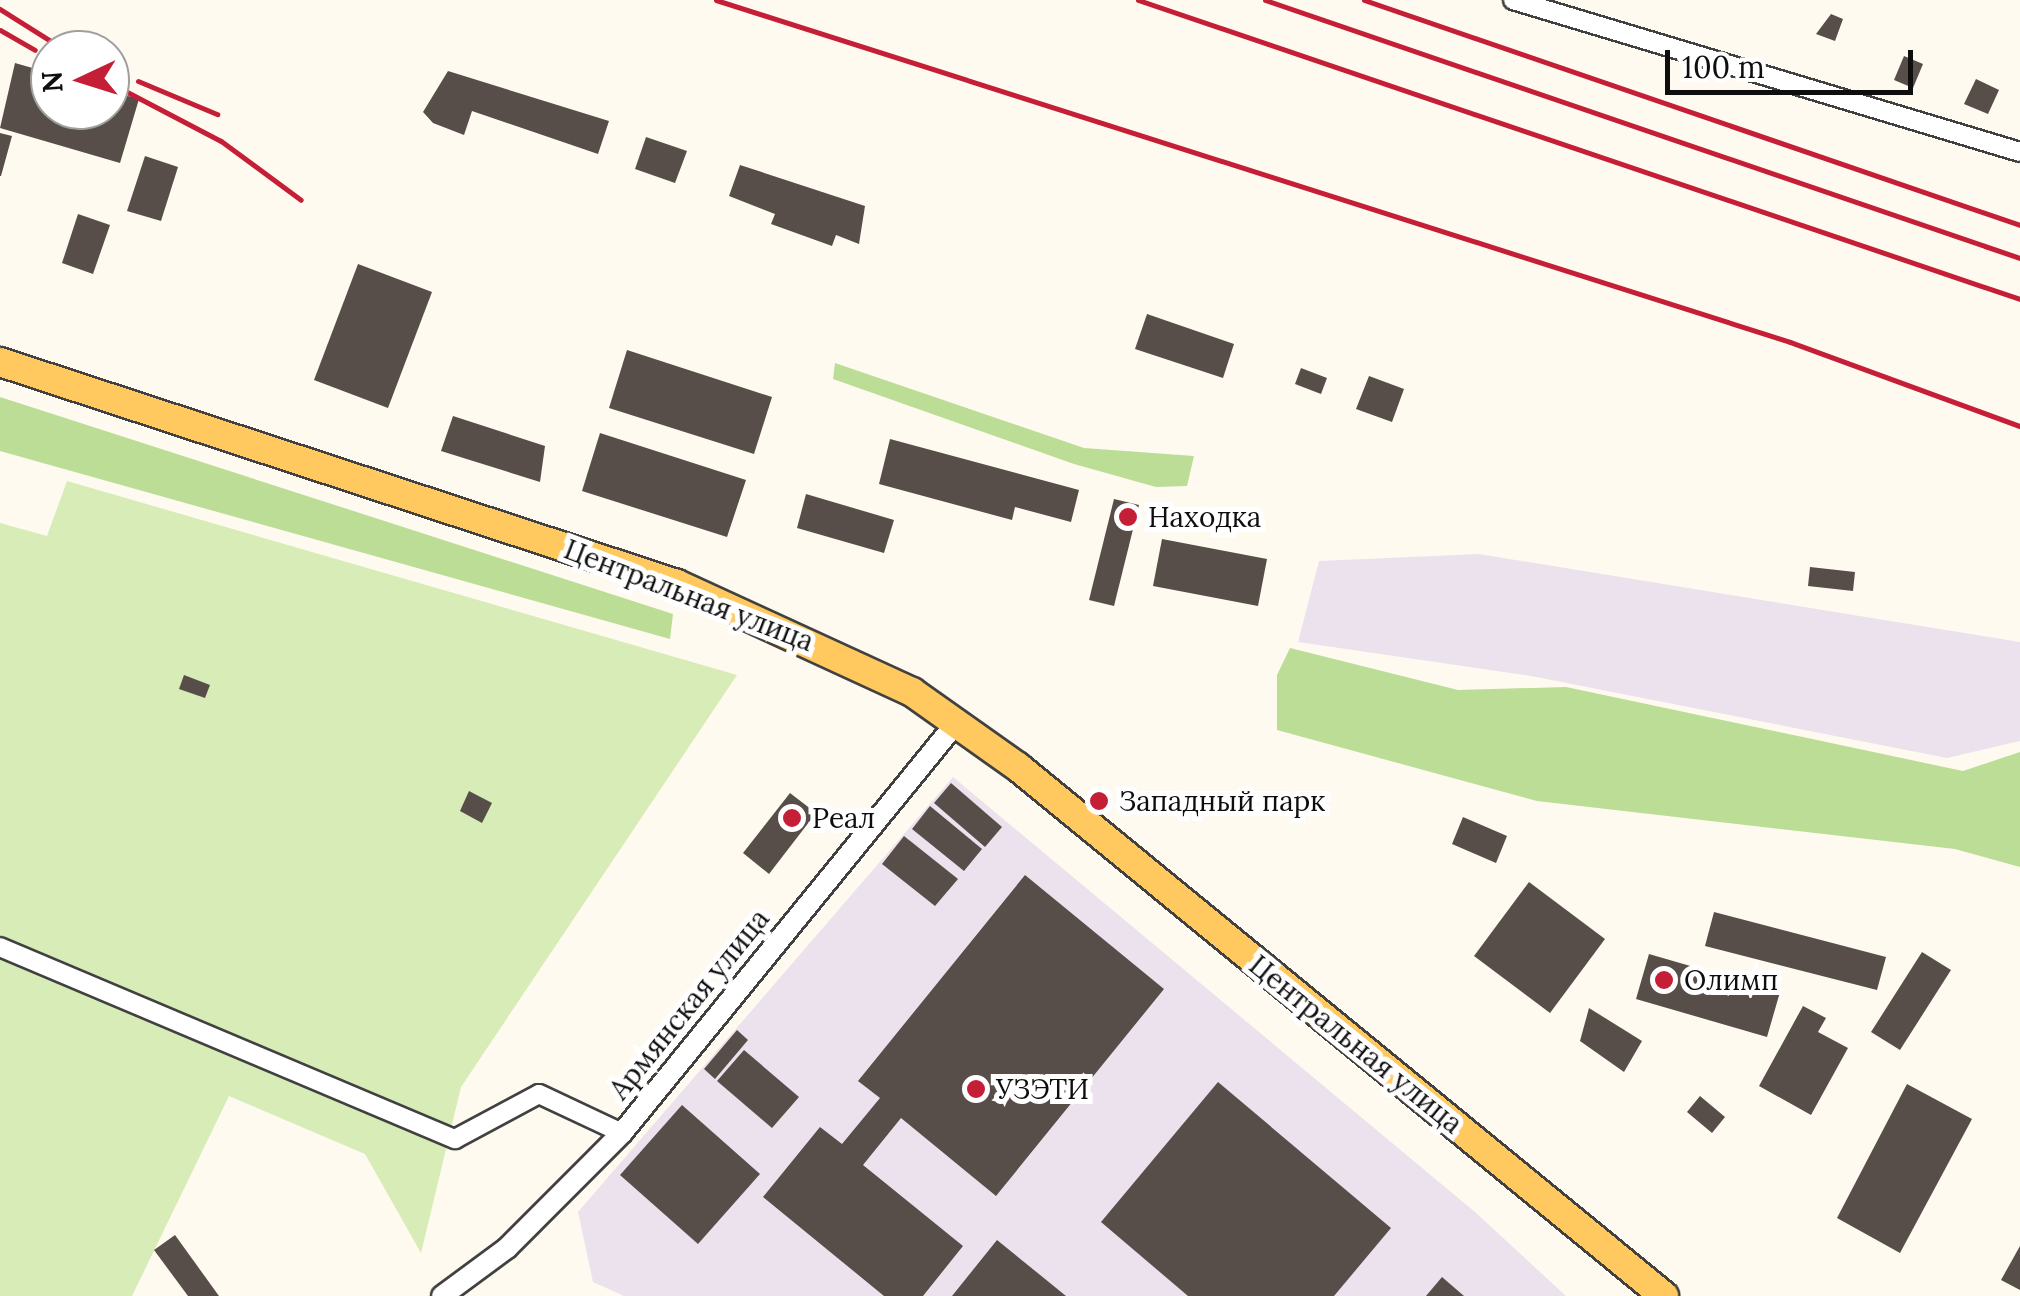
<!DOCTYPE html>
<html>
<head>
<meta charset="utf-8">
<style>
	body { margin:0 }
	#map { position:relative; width:2020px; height:1296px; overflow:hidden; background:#fffaef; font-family:Lora,serif }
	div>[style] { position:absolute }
	.industrial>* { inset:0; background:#ebe2ed }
	.green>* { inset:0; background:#d7ecb6 }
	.forest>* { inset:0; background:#bcdd95 }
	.building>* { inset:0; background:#574e4a }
	.roads { filter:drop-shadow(2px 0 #414141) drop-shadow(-2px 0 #414141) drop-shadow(0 2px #414141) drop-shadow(0 -2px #414141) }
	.minor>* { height:18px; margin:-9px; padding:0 9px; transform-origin:9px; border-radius:9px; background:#fff }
	.tertiary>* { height:20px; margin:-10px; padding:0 10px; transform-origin:10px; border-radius:10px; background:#fff }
	.primary>* { height:28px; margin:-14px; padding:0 14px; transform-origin:14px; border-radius:14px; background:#ffc95f }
	.rail>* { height:5px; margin:-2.5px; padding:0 2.5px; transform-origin:2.5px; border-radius:2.5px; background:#c51f37 }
	.dots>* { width:28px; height:28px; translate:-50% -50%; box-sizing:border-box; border:5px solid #fff; border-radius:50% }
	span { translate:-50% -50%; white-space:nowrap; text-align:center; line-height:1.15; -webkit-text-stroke:10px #fff; paint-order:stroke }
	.poi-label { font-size:28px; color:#0e0e0e }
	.left { translate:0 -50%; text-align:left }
	.street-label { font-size:28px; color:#0e0e0e }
	.north { position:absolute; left:30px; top:30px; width:100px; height:100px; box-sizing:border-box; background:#fff; border:2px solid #9f9f9f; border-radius:50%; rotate:266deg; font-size:28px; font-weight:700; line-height:40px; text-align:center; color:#0e0e0e }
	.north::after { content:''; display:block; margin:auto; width:35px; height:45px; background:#c51f37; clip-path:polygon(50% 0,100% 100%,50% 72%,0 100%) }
	.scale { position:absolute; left:1665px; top:50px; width:248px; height:45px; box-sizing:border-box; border:5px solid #0e0e0e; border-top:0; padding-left:12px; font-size:30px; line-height:35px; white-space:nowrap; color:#0e0e0e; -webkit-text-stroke:8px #fff; paint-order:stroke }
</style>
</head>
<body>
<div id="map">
	<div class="industrial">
		<i style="clip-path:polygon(1479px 554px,2020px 642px,2020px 741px,1947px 758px,1531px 676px,1298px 642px,1319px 561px)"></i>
		<i style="clip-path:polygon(953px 777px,1475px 1212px,1566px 1296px,624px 1296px,593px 1282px,578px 1212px)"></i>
	</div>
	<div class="green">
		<i style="clip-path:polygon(67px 481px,737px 675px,461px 1087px,421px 1253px,365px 1154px,229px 1096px,132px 1296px,0 1296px,0 523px,47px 536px)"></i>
	</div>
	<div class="forest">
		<i style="clip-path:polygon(835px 363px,1084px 448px,1194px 456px,1187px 486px,1156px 487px,1074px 464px,833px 379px)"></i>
		<i style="clip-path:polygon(0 397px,673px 614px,670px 639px,0 451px)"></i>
		<i style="clip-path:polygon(1290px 648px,1458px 690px,1566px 687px,1963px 771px,2020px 752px,2020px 867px,1955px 849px,1537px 801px,1277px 730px,1277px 675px)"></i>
	</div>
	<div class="building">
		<i style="clip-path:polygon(1831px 14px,1843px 19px,1835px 41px,1816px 34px)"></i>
		<i style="clip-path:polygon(1904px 56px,1923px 64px,1913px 88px,1894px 80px)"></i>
		<i style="clip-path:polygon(15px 63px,50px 73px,50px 110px,110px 110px,110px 91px,139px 99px,120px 163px,0 128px)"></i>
		<i style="clip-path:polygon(448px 71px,609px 121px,598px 154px,472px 111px,464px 135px,433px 123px,423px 112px)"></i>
		<i style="clip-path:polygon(1976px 79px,1999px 90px,1988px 114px,1964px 104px)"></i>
		<i style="clip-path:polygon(0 133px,12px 136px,1px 176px,0 176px)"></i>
		<i style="clip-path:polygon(646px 137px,687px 151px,675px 183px,635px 169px)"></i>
		<i style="clip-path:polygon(145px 156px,178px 167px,161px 221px,127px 211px)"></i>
		<i style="clip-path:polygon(740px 165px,865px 206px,859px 244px,836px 235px,832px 246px,771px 224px,775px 214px,729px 196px)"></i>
		<i style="clip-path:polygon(78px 214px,110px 225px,93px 274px,62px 263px)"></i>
		<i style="clip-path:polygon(358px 264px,432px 292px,388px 408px,314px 380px)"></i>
		<i style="clip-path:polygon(1147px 314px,1234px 344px,1223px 378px,1135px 349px)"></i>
		<i style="clip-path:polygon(627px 350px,772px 397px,754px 454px,609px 408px)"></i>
		<i style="clip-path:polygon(1301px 368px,1327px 378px,1321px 394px,1295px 384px)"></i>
		<i style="clip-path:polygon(1369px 376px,1404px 389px,1392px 422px,1356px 409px)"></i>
		<i style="clip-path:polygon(453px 416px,545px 446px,540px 482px,441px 451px)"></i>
		<i style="clip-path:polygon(600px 433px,746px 480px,727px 537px,582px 491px)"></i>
		<i style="clip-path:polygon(890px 439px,1079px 490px,1071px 522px,1015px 507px,1012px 520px,879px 484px)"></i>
		<i style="clip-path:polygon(806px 494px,894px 520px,884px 553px,797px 528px)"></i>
		<i style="clip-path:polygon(1114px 499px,1139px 505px,1114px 606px,1089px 600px)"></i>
		<i style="clip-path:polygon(1162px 539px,1267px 559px,1258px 606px,1153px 586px)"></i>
		<i style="clip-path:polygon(1810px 567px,1855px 572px,1853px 591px,1808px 586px)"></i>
		<i style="clip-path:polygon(184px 675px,210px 685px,205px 698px,179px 689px)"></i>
		<i style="clip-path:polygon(951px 783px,1002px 827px,985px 847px,934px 803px)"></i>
		<i style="clip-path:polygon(469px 791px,492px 803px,482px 823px,460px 811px)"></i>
		<i style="clip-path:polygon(790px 793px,816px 813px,769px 874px,743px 853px)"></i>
		<i style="clip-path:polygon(930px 806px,982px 849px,964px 871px,912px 829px)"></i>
		<i style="clip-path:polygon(1463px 817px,1507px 836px,1496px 863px,1452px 844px)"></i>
		<i style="clip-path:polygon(904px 836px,958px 879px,935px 906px,882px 864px)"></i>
		<i style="clip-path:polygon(1025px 875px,1164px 989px,996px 1196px,901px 1118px,863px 1165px,963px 1246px,923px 1296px,884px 1296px,763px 1197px,820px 1127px,842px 1144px,880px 1098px,858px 1081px)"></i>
		<i style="clip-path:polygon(1529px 882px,1605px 939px,1550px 1013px,1474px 956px)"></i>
		<i style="clip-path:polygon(1714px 912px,1886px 957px,1877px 990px,1705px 946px)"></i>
		<i style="clip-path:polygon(1922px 952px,1951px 970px,1900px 1050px,1871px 1032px)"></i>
		<i style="clip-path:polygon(1649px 954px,1780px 992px,1767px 1037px,1636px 999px)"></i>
		<i style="clip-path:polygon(1803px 1006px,1826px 1018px,1818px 1032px,1848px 1048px,1811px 1115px,1759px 1086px)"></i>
		<i style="clip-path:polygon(1589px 1008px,1642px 1041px,1624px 1072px,1580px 1041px)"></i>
		<i style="clip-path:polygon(737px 1030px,748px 1040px,715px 1079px,704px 1069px)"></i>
		<i style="clip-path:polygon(744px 1050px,799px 1097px,772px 1128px,717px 1081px)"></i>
		<i style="clip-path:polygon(1218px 1082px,1391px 1228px,1334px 1296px,1188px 1296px,1101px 1222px)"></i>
		<i style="clip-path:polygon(1907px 1084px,1972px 1119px,1900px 1253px,1837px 1218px)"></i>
		<i style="clip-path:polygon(1700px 1096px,1725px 1117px,1712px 1133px,1687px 1112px)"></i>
		<i style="clip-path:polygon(682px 1105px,760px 1174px,698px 1244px,620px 1175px)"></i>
		<i style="clip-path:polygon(175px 1235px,219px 1296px,188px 1296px,154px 1250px)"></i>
		<i style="clip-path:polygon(997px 1240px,1066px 1296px,952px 1296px)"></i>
		<i style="clip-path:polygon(2020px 1246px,2020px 1290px,2001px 1280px)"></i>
		<i style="clip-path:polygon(1442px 1277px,1464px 1296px,1426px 1296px)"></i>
	</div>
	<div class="roads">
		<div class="minor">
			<i style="left:1513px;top:0;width:529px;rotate:16.69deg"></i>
			<i style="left:0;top:947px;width:494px;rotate:22.9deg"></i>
			<i style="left:455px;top:1139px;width:95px;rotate:-28.2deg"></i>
			<i style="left:539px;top:1094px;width:92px;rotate:25.2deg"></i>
		</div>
		<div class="tertiary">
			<i style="left:442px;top:1296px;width:81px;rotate:-36.4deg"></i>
			<i style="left:507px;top:1248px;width:163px;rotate:-45deg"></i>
			<i style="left:622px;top:1133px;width:529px;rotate:-50.83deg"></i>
		</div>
		<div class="primary">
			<i style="left:0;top:362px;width:712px;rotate:18.16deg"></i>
			<i style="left:677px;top:584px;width:259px;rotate:24.7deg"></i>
			<i style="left:912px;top:692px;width:130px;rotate:35.3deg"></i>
			<i style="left:1018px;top:767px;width:835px;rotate:39.31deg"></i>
		</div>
	</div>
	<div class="rail">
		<i style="left:716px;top:0;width:1127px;rotate:17.66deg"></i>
		<i style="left:1790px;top:342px;width:245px;rotate:20.1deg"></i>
		<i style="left:1138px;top:0;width:931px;rotate:18.73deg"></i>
		<i style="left:1265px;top:0;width:798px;rotate:18.87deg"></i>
		<i style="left:1364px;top:0;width:694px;rotate:18.93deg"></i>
		<i style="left:0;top:9px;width:77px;rotate:32.2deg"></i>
		<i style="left:0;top:30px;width:40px;rotate:29.7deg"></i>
		<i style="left:138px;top:81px;width:86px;rotate:22.7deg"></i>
		<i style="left:110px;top:83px;width:125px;rotate:27.6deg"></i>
		<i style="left:221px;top:141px;width:99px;rotate:36.4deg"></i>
	</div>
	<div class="dots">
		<i style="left:1128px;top:517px;background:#c51f37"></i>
		<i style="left:1099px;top:801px;background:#c51f37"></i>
		<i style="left:792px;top:818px;background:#c51f37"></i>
		<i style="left:1664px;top:980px;background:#c51f37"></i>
		<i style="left:976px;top:1089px;background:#c51f37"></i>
	</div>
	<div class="poi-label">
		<span class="left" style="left:1148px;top:517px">Находка</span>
		<span class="left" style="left:1119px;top:801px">Западный парк</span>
		<span class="left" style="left:812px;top:818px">Реал</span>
		<span class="left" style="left:1684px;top:980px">Олимп</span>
		<span class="left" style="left:996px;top:1089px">УЗЭТИ</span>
	</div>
	<div class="street-label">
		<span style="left:689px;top:595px;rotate:21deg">Центральная улица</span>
		<span style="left:689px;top:1004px;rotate:-51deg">Армянская улица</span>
		<span style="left:1356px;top:1044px;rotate:39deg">Центральная улица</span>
	</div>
	<div class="north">N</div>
	<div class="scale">100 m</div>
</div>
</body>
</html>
